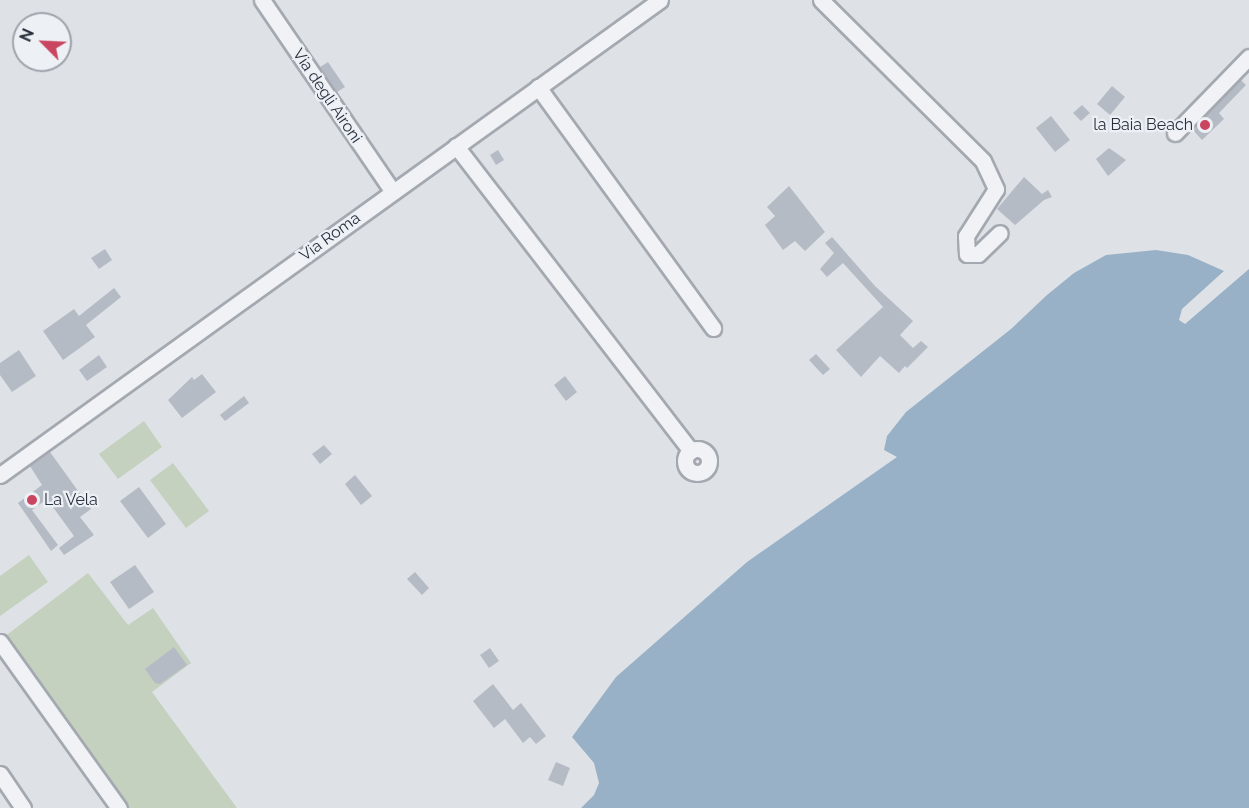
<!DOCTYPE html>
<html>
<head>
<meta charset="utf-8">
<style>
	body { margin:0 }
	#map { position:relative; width:1249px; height:808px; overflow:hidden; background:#dee2e7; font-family:Raleway,sans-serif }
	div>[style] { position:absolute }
	.green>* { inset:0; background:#c4d1bf }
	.water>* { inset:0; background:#99b1c6 }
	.building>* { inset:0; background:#b5bbc4 }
	.roads { filter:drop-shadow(2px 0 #a4a9b1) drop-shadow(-2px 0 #a4a9b1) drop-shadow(0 2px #a4a9b1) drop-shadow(0 -2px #a4a9b1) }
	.minor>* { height:15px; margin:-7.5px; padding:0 7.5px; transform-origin:7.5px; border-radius:7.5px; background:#f0f2f5 }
	.minor>.ring { margin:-7.5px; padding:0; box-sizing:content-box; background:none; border:15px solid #f0f2f5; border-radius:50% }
	.dots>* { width:16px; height:16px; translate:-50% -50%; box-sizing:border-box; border:3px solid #edf1f5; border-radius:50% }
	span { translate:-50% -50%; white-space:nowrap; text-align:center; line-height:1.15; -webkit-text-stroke:4.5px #edf1f5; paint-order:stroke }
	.street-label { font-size:16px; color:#28303d }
	.poi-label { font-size:16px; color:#28303d }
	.right { translate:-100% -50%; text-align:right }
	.left { translate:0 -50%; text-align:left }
	.north { position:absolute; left:12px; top:12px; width:60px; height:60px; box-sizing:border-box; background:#edf1f5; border:2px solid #9ea4ab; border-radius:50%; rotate:294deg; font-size:16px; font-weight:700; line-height:24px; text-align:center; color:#28303d }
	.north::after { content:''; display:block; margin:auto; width:21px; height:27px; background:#ca455f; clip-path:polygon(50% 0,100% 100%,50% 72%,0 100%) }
</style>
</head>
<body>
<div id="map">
	<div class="green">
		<i style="clip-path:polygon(144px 421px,162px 447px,118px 479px,99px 454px)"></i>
		<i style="clip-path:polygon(173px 463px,209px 511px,186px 528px,150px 480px)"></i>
		<i style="clip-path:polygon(29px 555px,48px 582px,0 616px,0 576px)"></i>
		<i style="clip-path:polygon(88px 573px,128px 625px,153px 608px,191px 663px,152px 692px,237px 808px,123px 808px,4px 637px)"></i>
	</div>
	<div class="water">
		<i style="clip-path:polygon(1156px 250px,1188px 255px,1224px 271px,1182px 309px,1179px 320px,1185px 324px,1249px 269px,1249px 808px,581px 808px,594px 795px,599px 783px,594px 763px,572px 737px,616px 677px,747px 562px,897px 457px,884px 450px,887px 436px,906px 412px,1011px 329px,1047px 295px,1074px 273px,1106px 255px)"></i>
	</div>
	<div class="building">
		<i style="clip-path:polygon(328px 62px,345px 87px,337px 92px,320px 67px)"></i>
		<i style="clip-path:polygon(1241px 80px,1246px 85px,1219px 113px,1224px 119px,1202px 140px,1192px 129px)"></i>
		<i style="clip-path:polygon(1112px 86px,1125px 97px,1110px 115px,1097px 104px)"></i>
		<i style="clip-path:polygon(1082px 105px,1090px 113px,1081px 121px,1073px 113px)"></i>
		<i style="clip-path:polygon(1051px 116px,1070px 140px,1055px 152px,1036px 128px)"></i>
		<i style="clip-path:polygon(1109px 148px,1126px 160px,1108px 176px,1096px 159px)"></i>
		<i style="clip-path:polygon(498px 150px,504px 160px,496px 165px,490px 155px)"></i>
		<i style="clip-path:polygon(1024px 177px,1042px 194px,1048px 190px,1052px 197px,1044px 200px,1015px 225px,997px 209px)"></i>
		<i style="clip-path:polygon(789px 186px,825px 232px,805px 251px,795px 241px,783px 250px,765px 225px,775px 216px,767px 207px)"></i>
		<i style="clip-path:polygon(832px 237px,875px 286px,913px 321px,900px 335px,913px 348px,921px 341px,928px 347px,907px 368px,905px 366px,899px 373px,880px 356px,861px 377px,836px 350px,883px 307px,843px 263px,827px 277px,820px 269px,834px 253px,825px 243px)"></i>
		<i style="clip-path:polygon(105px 249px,112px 260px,99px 269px,91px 258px)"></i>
		<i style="clip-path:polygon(114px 288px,121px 297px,86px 325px,95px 337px,63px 360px,43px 331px,74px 309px,79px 316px)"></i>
		<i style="clip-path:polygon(19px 350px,36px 376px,12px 392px,0 375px,0 363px)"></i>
		<i style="clip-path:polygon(816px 354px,830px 369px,823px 375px,809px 360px)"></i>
		<i style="clip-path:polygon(99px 355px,107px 367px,87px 381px,79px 370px)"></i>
		<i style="clip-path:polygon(202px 374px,216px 392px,182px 418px,168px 400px,192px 377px,194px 380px)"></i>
		<i style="clip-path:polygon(565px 376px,577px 392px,566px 401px,554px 385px)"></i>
		<i style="clip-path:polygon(244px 396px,249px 403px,225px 421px,220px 415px)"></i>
		<i style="clip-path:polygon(324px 445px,332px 454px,320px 464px,312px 454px)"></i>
		<i style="clip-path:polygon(50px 452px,91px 509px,80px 517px,94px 535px,64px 555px,59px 548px,74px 536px,47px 499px,32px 510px,58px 545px,51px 551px,18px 503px,42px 485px,30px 466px)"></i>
		<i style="clip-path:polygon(355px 475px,372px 496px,361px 505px,345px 484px)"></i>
		<i style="clip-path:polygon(139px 487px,166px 524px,148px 538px,120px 501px)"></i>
		<i style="clip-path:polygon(135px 565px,154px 592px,129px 609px,110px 582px)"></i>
		<i style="clip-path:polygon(415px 572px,429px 588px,422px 595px,407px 579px)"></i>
		<i style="clip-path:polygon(174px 647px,187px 665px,160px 684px,155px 683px,145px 669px)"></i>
		<i style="clip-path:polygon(490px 648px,499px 661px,489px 668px,480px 655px)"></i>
		<i style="clip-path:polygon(493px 684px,513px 710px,521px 703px,546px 736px,536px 744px,530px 737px,523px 743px,505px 719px,494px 728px,473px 701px)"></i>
		<i style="clip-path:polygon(556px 762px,570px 768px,563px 786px,548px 780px)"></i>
	</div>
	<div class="roads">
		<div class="minor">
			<i style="left:262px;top:0;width:232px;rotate:55.7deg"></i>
			<i style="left:821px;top:0;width:228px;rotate:44.8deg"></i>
			<i style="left:983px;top:161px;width:31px;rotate:65deg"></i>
			<i style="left:996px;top:189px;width:56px;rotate:122.6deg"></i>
			<i style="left:966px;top:236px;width:18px;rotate:87deg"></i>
			<i style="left:967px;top:254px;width:11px"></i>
			<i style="left:978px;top:254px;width:30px;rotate:-44deg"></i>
			<i style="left:538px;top:87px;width:298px;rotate:54deg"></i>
			<i style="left:1175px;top:133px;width:106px;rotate:-45.8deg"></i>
			<i style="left:456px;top:146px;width:385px;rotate:52.4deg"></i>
			<i class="ring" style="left:685px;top:449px;width:9px;height:9px"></i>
			<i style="left:0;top:475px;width:813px;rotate:-35.74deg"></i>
			<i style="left:0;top:642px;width:204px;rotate:54.4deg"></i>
			<i style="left:0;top:774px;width:41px;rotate:55.9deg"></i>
		</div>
	</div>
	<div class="dots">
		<i style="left:1205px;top:125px;background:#ca455f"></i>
		<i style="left:32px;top:500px;background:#ca455f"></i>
	</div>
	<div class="street-label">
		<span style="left:327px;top:96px;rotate:56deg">Via degli Aironi</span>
		<span style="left:330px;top:237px;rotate:-36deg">Via Roma</span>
	</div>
	<div class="poi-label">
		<span class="right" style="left:1193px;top:125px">la Baia Beach</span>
		<span class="left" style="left:44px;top:500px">La Vela</span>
	</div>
	<div class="north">N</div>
</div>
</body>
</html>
